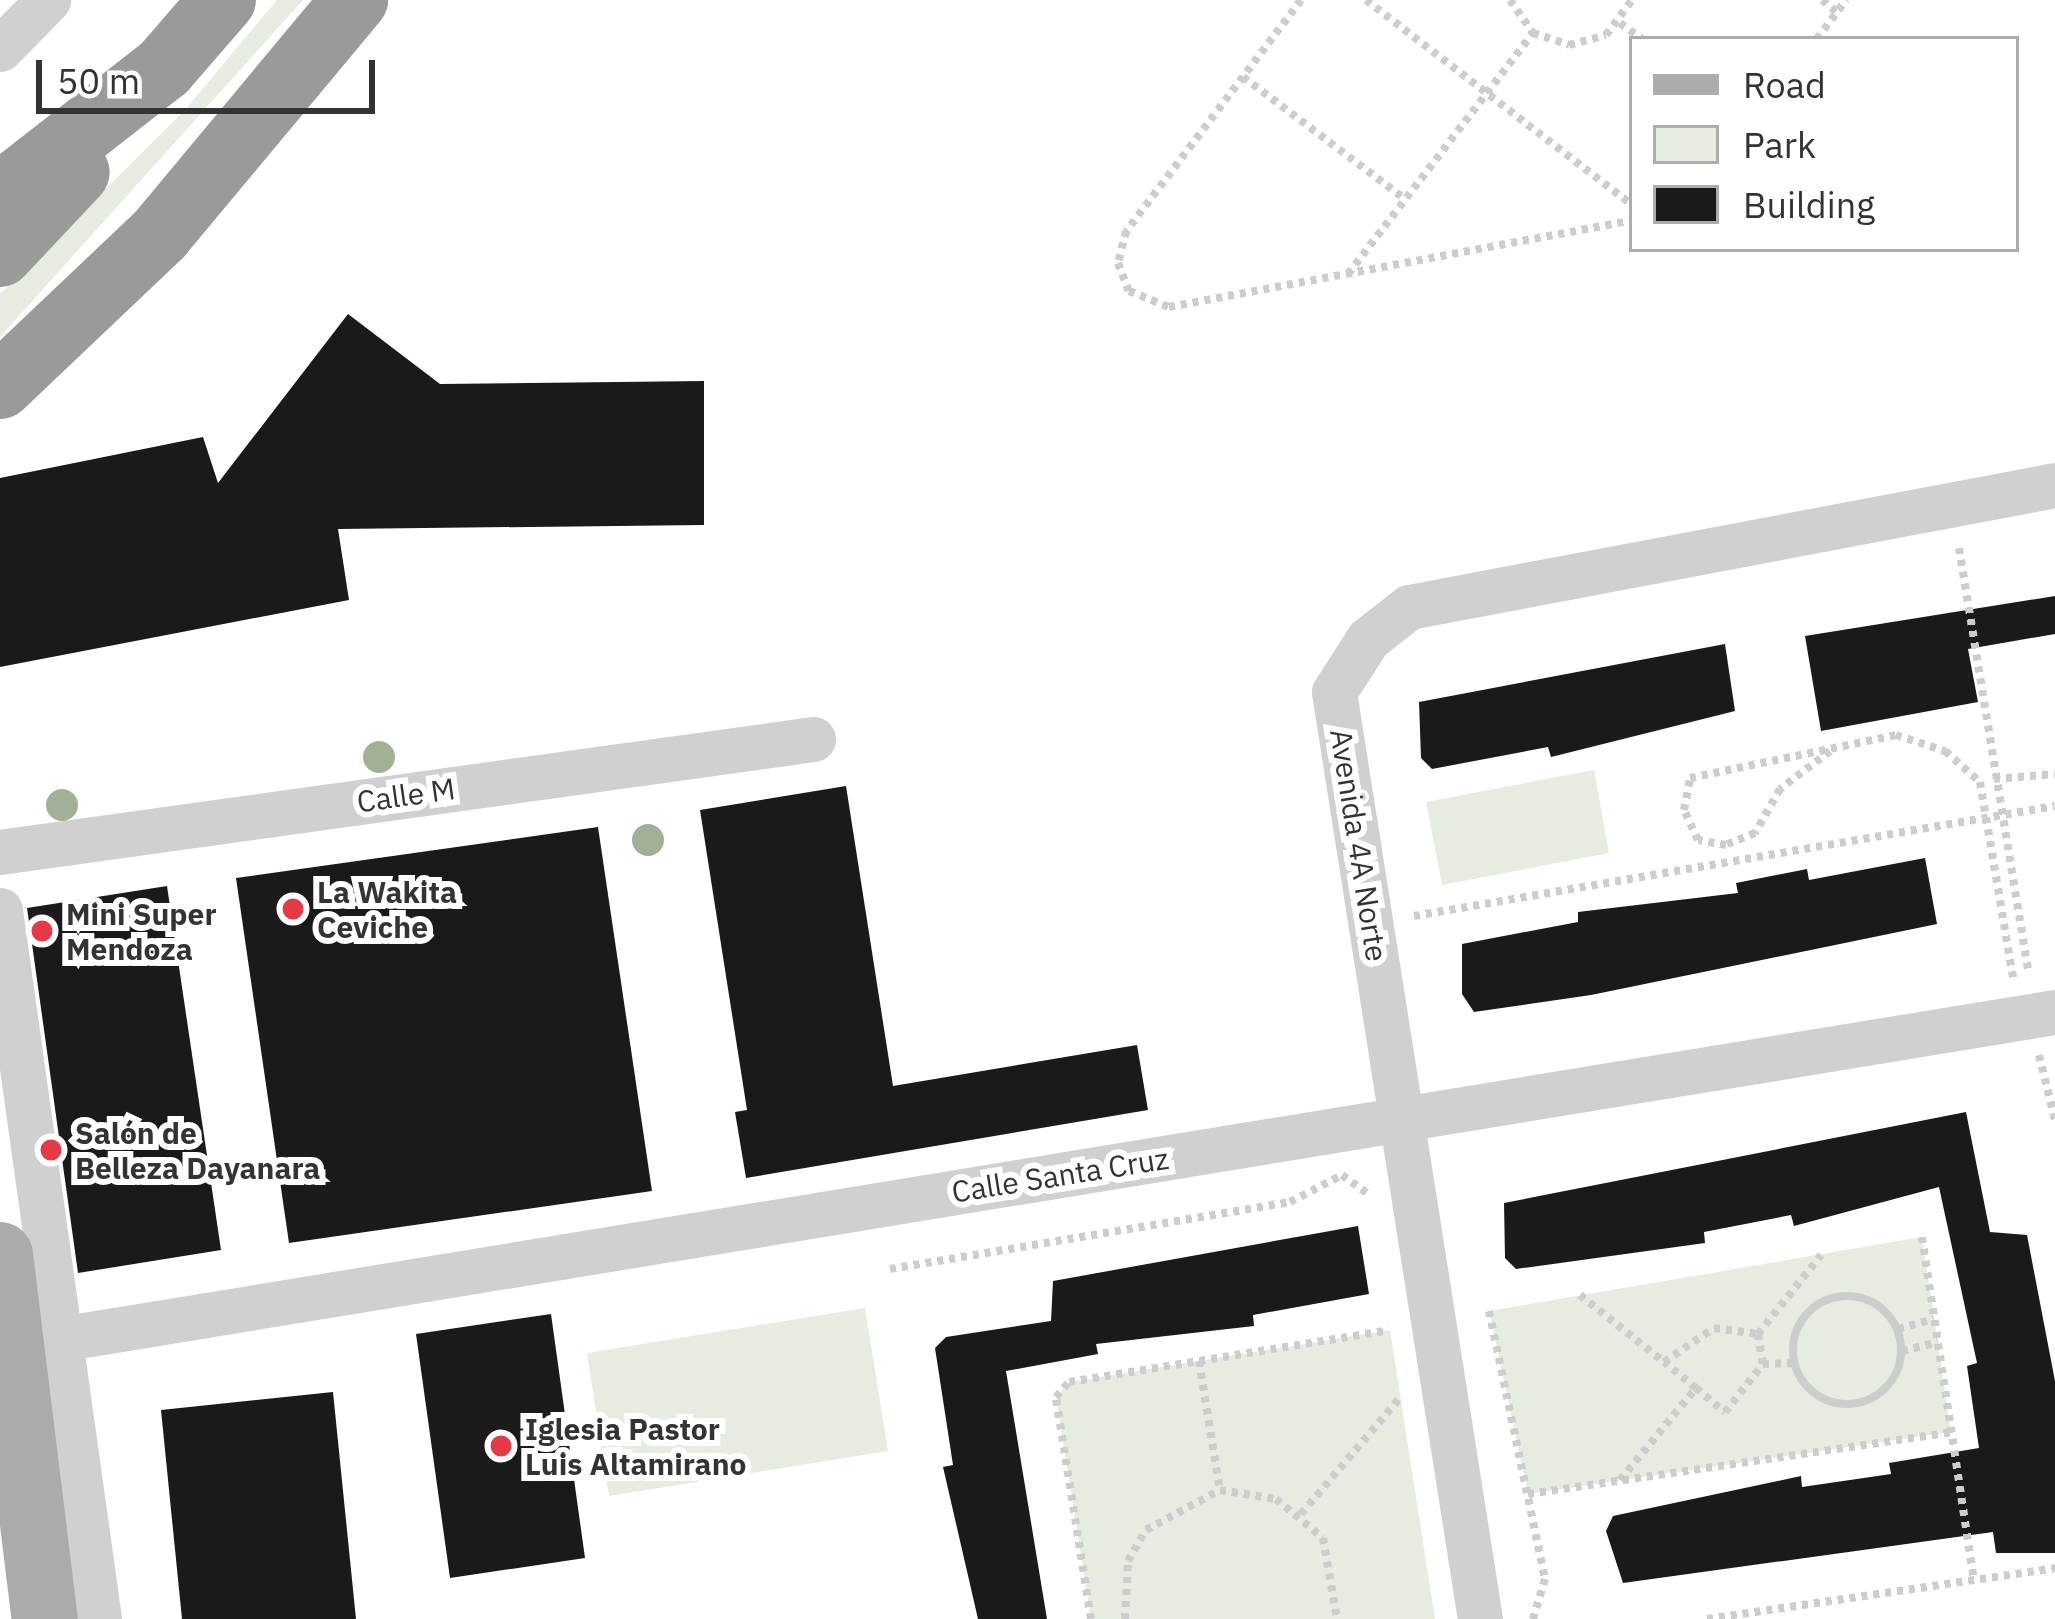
<!DOCTYPE html>
<html>
<head>
<meta charset="utf-8">
<style>
	body { margin:0 }
	#map { position:relative; width:2055px; height:1619px; overflow:hidden; background:#fff; font-family:"IBM Plex Sans",sans-serif }
	div>[style] { position:absolute }
	.green>* { inset:0; background:#e6ecdf }
	.building>* { inset:0; background:#1a1a1a }
	.path>* { height:8px; margin-top:-4px; transform-origin:0; background:repeating-linear-gradient(90deg,#cdcdcd 0 6px,transparent 0 12px) }
	.path>.ring { margin:-4px; padding:0; box-sizing:content-box; background:none; border:8px solid #cdcdcd; border-radius:50% }
	.street>* { height:45px; margin:-22.5px; padding:0 22.5px; transform-origin:22.5px; border-radius:22.5px; background:#d0d0d0 }
	.primary>* { height:66px; margin:-33px; padding:0 33px; transform-origin:33px; border-radius:33px; background:#ababab }
	.highway>* { height:66px; margin:-33px; padding:0 33px; transform-origin:33px; border-radius:33px; background:#9a9a9a }
	.trees>* { width:32px; height:32px; margin:-16px; border-radius:50%; background:#a2b095 }
	.dots>* { width:33px; height:33px; translate:-50% -50%; box-sizing:border-box; border:6px solid #fff; border-radius:50% }
	span { translate:-50% -50%; white-space:nowrap; text-align:center; line-height:1.15; -webkit-text-stroke:12px #fff; paint-order:stroke }
	.street-label { font-size:30px; color:#333 }
	.poi-label { font-size:30px; color:#333; font-weight:700 }
	.left { translate:0 -50%; text-align:left }
	.legend { position:absolute; left:1629px; top:36px; width:390px; height:216px; box-sizing:border-box; background:#fff; border:3px solid #adadad; margin:0; padding:15px 21px; list-style:none; font-size:36px; color:#333 }
	.legend li { display:flex; align-items:center; gap:24px; height:60px }
	.legend b { width:60px; border:3px solid #adadad }
	.scale { position:absolute; left:36px; top:60px; width:339px; height:54px; box-sizing:border-box; border:6px solid #333; border-top:0; padding-left:15px; font-size:36px; line-height:42px; white-space:nowrap; color:#333; -webkit-text-stroke:9px #fff; paint-order:stroke }
</style>
</head>
<body>
<div id="map">
	<div class="green">
		<i style="clip-path:polygon(277px 0,303px 0,0 337px,0 294px,185px 110px)"></i>
		<i style="clip-path:polygon(1594px 770px,1609px 853px,1442px 885px,1426px 802px)"></i>
		<i style="clip-path:polygon(1922px 1237px,1951px 1432px,1528px 1494px,1489px 1311px)"></i>
		<i style="clip-path:polygon(865px 1308px,888px 1451px,609px 1496px,587px 1353px)"></i>
		<i style="clip-path:polygon(1390px 1330px,1435px 1619px,1091px 1619px,1056px 1397px,1069px 1382px)"></i>
	</div>
	<div class="building">
		<i style="clip-path:polygon(348px 314px,440px 384px,704px 381px,704px 525px,338px 529px,349px 600px,0 667px,0 478px,203px 437px,218px 483px)"></i>
		<i style="clip-path:polygon(2055px 596px,2055px 634px,1968px 649px,1978px 702px,1821px 731px,1805px 636px)"></i>
		<i style="clip-path:polygon(1725px 644px,1735px 711px,1551px 757px,1548px 747px,1432px 769px,1421px 758px,1419px 702px)"></i>
		<i style="clip-path:polygon(846px 786px,893px 1086px,1137px 1045px,1148px 1110px,746px 1178px,735px 1112px,747px 1110px,700px 810px)"></i>
		<i style="clip-path:polygon(598px 827px,652px 1191px,289px 1243px,236px 878px)"></i>
		<i style="clip-path:polygon(1925px 858px,1937px 924px,1591px 995px,1474px 1012px,1462px 994px,1462px 944px,1578px 922px,1578px 912px,1738px 893px,1736px 883px,1807px 869px,1809px 880px)"></i>
		<i style="clip-path:polygon(167px 886px,221px 1250px,78px 1273px,27px 908px)"></i>
		<i style="clip-path:polygon(1966px 1112px,1990px 1232px,2027px 1235px,2055px 1381px,2055px 1553px,1996px 1553px,1993px 1532px,1623px 1583px,1606px 1531px,1613px 1516px,1801px 1476px,1802px 1487px,1891px 1474px,1889px 1463px,1979px 1448px,1967px 1366px,1977px 1363px,1939px 1187px,1794px 1226px,1791px 1215px,1704px 1232px,1705px 1243px,1516px 1269px,1505px 1258px,1504px 1203px)"></i>
		<i style="clip-path:polygon(1358px 1226px,1369px 1294px,1253px 1315px,1254px 1326px,1096px 1344px,1098px 1354px,1006px 1371px,1047px 1619px,978px 1619px,943px 1467px,953px 1465px,935px 1348px,946px 1337px,1051px 1321px,1053px 1281px)"></i>
		<i style="clip-path:polygon(551px 1314px,585px 1558px,450px 1578px,416px 1334px)"></i>
		<i style="clip-path:polygon(333px 1392px,356px 1619px,182px 1619px,161px 1410px)"></i>
	</div>
	<div class="path">
		<i style="left:1301px;top:0;width:290px;rotate:127.1deg"></i>
		<i style="left:1126px;top:231px;width:33px;rotate:104deg"></i>
		<i style="left:1118px;top:263px;width:30px;rotate:69deg"></i>
		<i style="left:1129px;top:291px;width:43px;rotate:21.8deg"></i>
		<i style="left:1169px;top:307px;width:471px;rotate:-10.6deg"></i>
		<i style="left:1366px;top:0;width:336px;rotate:37.6deg"></i>
		<i style="left:1510px;top:0;width:40px;rotate:55.1deg"></i>
		<i style="left:1533px;top:33px;width:38px;rotate:18deg"></i>
		<i style="left:1569px;top:45px;width:38px;rotate:-15deg"></i>
		<i style="left:1606px;top:35px;width:44px;rotate:-53.4deg"></i>
		<i style="left:1822px;top:0;width:19px;rotate:39deg"></i>
		<i style="left:1620px;top:23px;width:27px;rotate:36deg"></i>
		<i style="left:1817px;top:39px;width:49px;rotate:-53.4deg"></i>
		<i style="left:1243px;top:77px;width:203px;rotate:37deg"></i>
		<i style="left:1348px;top:274px;width:304px;rotate:-52.5deg"></i>
		<i style="left:1959px;top:548px;width:429px;rotate:80.7deg"></i>
		<i style="left:1830px;top:751px;width:63px;rotate:142.8deg"></i>
		<i style="left:1780px;top:789px;width:51px;rotate:119.6deg"></i>
		<i style="left:1755px;top:833px;width:31px;rotate:158deg"></i>
		<i style="left:1726px;top:845px;width:28px;rotate:-170deg"></i>
		<i style="left:1698px;top:840px;width:33px;rotate:-115deg"></i>
		<i style="left:1684px;top:810px;width:33px;rotate:-79deg"></i>
		<i style="left:1690px;top:778px;width:210px;rotate:-11.8deg"></i>
		<i style="left:1896px;top:735px;width:52px;rotate:18.1deg"></i>
		<i style="left:1945px;top:751px;width:47px;rotate:41.5deg"></i>
		<i style="left:1980px;top:782px;width:199px;rotate:80.4deg"></i>
		<i style="left:1994px;top:779px;width:61px;rotate:-4.7deg"></i>
		<i style="left:1414px;top:916px;width:650px;rotate:-9.74deg"></i>
		<i style="left:2039px;top:1055px;width:67px;rotate:76.2deg"></i>
		<i style="left:1922px;top:1237px;width:347px;rotate:81.4deg"></i>
		<i style="left:890px;top:1269px;width:406px;rotate:-9.5deg"></i>
		<i style="left:1290px;top:1202px;width:59px;rotate:-27.4deg"></i>
		<i style="left:1342px;top:1175px;width:32px;rotate:36deg"></i>
		<i style="left:1580px;top:1295px;width:107px;rotate:38.6deg"></i>
		<i class="ring" style="left:1793px;top:1296px;width:100px;height:100px"></i>
		<i style="left:1489px;top:1311px;width:274px;rotate:78.2deg"></i>
		<i style="left:1545px;top:1579px;width:42px;rotate:106.7deg"></i>
		<i style="left:1898px;top:1329px;width:37px;rotate:-16deg"></i>
		<i style="left:1758px;top:1334px;width:30px;rotate:81deg"></i>
		<i style="left:1902px;top:1351px;width:37px;rotate:-14deg"></i>
		<i style="left:1199px;top:1361px;width:131px;rotate:80.8deg"></i>
		<i style="left:1696px;top:1388px;width:38px;rotate:40deg"></i>
		<i style="left:1725px;top:1412px;width:61px;rotate:-51.6deg"></i>
		<i style="left:1763px;top:1364px;width:31px;rotate:-2deg"></i>
		<i style="left:1620px;top:1480px;width:119px;rotate:-50.4deg"></i>
		<i style="left:1696px;top:1388px;width:41px;rotate:-140.9deg"></i>
		<i style="left:1664px;top:1362px;width:60px;rotate:-34.2deg"></i>
		<i style="left:1714px;top:1328px;width:44px;rotate:7.8deg"></i>
		<i style="left:1758px;top:1334px;width:101px;rotate:-51.4deg"></i>
		<i style="left:1528px;top:1494px;width:428px;rotate:-8.3deg"></i>
		<i style="left:1301px;top:1514px;width:151px;rotate:-49.6deg"></i>
		<i style="left:1091px;top:1619px;width:225px;rotate:-99deg"></i>
		<i style="left:1056px;top:1397px;width:20px;rotate:-49deg"></i>
		<i style="left:1069px;top:1382px;width:324px;rotate:-9.2deg"></i>
		<i style="left:1125px;top:1619px;width:58px;rotate:-87deg"></i>
		<i style="left:1128px;top:1561px;width:36px;rotate:-60deg"></i>
		<i style="left:1146px;top:1530px;width:84px;rotate:-28.4deg"></i>
		<i style="left:1220px;top:1490px;width:57px;rotate:9.1deg"></i>
		<i style="left:1276px;top:1499px;width:61px;rotate:39.7deg"></i>
		<i style="left:1323px;top:1538px;width:82px;rotate:80.2deg"></i>
		<i style="left:1707px;top:1619px;width:352px;rotate:-8.3deg"></i>
	</div>
	<div class="street">
		<i style="left:0;top:49px;width:69px;rotate:-45.6deg"></i>
		<i style="left:0;top:852px;width:821px;rotate:-7.91deg"></i>
		<i style="left:0;top:910px;width:716px;rotate:82.05deg"></i>
		<i style="left:66px;top:1338px;width:2016px;rotate:-9.31deg"></i>
		<i style="left:1480px;top:1619px;width:938px;rotate:-98.95deg"></i>
		<i style="left:1334px;top:692px;width:63px;rotate:-57.3deg"></i>
		<i style="left:1368px;top:639px;width:52px;rotate:-38deg"></i>
		<i style="left:1409px;top:607px;width:657px;rotate:-10.69deg"></i>
	</div>
	<div class="primary">
		<i style="left:0;top:1255px;width:367px;rotate:83deg"></i>
	</div>
	<div class="highway">
		<i style="left:0;top:196px;width:208px;rotate:-38deg"></i>
		<i style="left:164px;top:68px;width:90px;rotate:-49.1deg"></i>
		<i style="left:0;top:254px;width:112px;rotate:-46.8deg"></i>
		<i style="left:0;top:386px;width:221px;rotate:-43.5deg"></i>
		<i style="left:160px;top:234px;width:305px;rotate:-50.2deg"></i>
	</div>
	<div class="trees">
		<i style="left:379px;top:757px"></i>
		<i style="left:62px;top:805px"></i>
		<i style="left:648px;top:840px"></i>
	</div>
	<div class="dots">
		<i style="left:293px;top:909px;background:#e63946"></i>
		<i style="left:42px;top:931px;background:#e63946"></i>
		<i style="left:51px;top:1150px;background:#e63946"></i>
		<i style="left:501px;top:1446px;background:#e63946"></i>
	</div>
	<div class="street-label">
		<span style="left:406px;top:795px;rotate:-8deg">Calle M</span>
		<span style="left:1359px;top:845px;rotate:81deg">Avenida 4A Norte</span>
		<span style="left:1060px;top:1175px;rotate:-9deg">Calle Santa Cruz</span>
	</div>
	<div class="poi-label">
		<span class="left" style="left:317px;top:909px">La Wakita<br>Ceviche</span>
		<span class="left" style="left:66px;top:931px">Mini Super<br>Mendoza</span>
		<span class="left" style="left:75px;top:1150px">Salón de<br>Belleza Dayanara</span>
		<span class="left" style="left:525px;top:1446px">Iglesia Pastor<br>Luis Altamirano</span>
	</div>
	<ul class="legend">
	<li><b style="height:15px;background:#ababab"></b>Road</li>
	<li><b style="height:33px;background:#e6ecdf"></b>Park</li>
	<li><b style="height:33px;background:#1a1a1a"></b>Building</li>
	</ul>
	<div class="scale">50 m</div>
</div>
</body>
</html>
